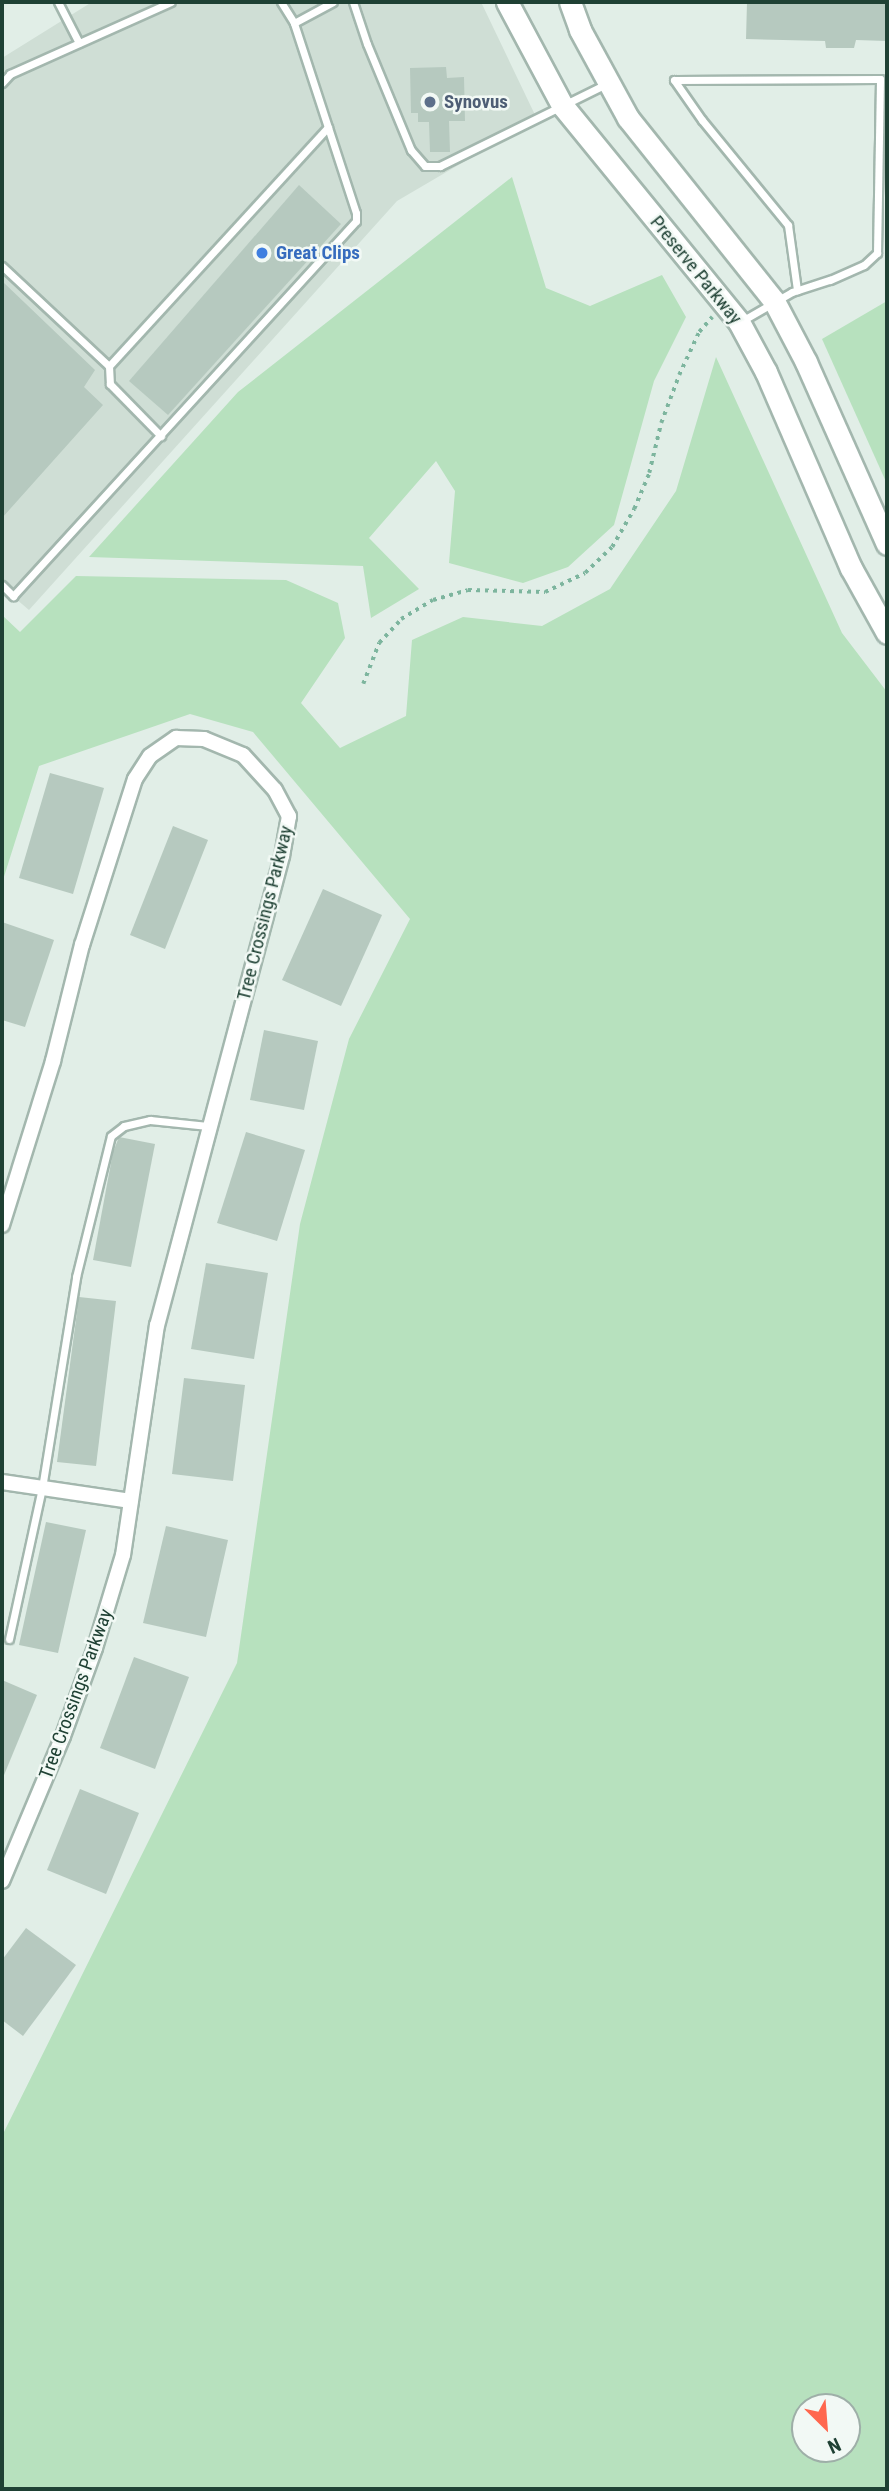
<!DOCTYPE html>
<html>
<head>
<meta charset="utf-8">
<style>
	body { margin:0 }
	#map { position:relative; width:889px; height:2491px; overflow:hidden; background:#e1eee7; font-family:"Roboto Condensed",sans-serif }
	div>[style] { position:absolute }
	.built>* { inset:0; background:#cfded5 }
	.green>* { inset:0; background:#b7e1be }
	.building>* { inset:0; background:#b6c9bf }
	.path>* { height:3.5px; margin-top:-1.75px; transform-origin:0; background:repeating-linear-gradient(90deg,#7db59e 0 3.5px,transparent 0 8.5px) }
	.roads { filter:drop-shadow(2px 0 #a3b7ae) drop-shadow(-2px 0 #a3b7ae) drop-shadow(0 2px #a3b7ae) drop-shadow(0 -2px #a3b7ae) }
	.lane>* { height:7px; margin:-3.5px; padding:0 3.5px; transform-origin:3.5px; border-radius:3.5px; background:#fff }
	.street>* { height:14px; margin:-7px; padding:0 7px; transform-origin:7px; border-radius:7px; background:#fff }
	.secondary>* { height:21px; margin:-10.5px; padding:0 10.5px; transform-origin:10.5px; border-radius:10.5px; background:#fff }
	.dots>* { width:19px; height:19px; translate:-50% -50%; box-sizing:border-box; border:4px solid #f2f9f5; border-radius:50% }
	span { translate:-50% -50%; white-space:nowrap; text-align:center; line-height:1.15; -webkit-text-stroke:5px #f2f9f5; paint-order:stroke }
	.service-label { font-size:19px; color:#4e5e75; font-weight:700 }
	.left { translate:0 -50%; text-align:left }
	.shop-label { font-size:19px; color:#366cbe; font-weight:700 }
	.street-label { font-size:19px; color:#1f4134 }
	.frame { position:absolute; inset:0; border:4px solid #1f4134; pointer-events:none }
	.north { position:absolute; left:791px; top:2393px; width:70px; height:70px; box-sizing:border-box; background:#f2f9f5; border:2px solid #9eafa8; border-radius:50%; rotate:155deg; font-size:19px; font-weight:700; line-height:28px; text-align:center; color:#1f4134 }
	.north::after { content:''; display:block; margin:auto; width:24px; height:32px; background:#ff674e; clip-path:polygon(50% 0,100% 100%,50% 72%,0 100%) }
</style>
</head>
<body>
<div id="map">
	<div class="built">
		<i style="clip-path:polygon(92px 2px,481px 2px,537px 119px,397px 201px,29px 610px,2px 587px,2px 58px)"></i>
	</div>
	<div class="green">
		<i style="clip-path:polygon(512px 177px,546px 288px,590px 306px,662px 275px,686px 317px,654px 381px,614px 525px,568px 567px,523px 583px,449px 563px,455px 491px,436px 461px,369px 538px,419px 589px,371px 618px,363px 566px,89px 557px,238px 392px)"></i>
		<i style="clip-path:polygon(887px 301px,887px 484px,822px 339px)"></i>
		<i style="clip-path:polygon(evenodd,716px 357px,842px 633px,887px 692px,887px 2489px,2px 2489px,2px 2136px,237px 1663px,300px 1224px,349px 1039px,410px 919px,253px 732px,190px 714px,39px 766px,2px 883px,2px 615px,20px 632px,76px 576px,286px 580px,338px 603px,345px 638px,301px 703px,340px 748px,406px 716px,412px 640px,463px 617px,542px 626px,610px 589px,676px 491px,716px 357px,805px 2407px,847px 2407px,847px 2449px,805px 2449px,805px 2407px)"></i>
	</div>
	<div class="building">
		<i style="clip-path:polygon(747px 2px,887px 2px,887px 41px,856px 40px,854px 48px,826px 48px,825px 41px,746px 39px)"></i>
		<i style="clip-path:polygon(446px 67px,447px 78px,464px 77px,465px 121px,449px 121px,450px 152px,430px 152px,429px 122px,418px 122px,418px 113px,411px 113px,410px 68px)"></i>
		<i style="clip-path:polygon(299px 185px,341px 224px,168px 415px,129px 381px)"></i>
		<i style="clip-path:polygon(2px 281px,95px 370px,84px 387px,103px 405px,2px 518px)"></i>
		<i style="clip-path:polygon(50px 773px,104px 788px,73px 894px,19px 878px)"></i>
		<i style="clip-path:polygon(173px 826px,208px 840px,165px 949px,130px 935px)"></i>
		<i style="clip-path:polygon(323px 889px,382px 915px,341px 1006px,282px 980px)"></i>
		<i style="clip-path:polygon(2px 922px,54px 940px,25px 1027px,2px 1020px)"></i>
		<i style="clip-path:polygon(264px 1030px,318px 1041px,304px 1110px,250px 1100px)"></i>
		<i style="clip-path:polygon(246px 1132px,305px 1150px,277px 1241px,217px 1223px)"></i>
		<i style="clip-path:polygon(119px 1137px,155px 1144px,131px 1267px,93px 1260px,113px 1152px)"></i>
		<i style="clip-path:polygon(206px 1263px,268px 1273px,254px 1359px,191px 1349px)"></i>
		<i style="clip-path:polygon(79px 1297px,116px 1301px,96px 1466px,57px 1462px)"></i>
		<i style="clip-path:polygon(184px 1378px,245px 1385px,233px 1481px,172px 1474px)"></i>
		<i style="clip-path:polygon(46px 1522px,86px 1530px,58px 1653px,19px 1645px)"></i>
		<i style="clip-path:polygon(166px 1526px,228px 1540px,206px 1637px,143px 1623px)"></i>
		<i style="clip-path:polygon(134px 1657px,189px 1677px,155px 1769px,100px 1748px)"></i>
		<i style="clip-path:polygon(2px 1680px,37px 1695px,2px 1780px)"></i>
		<i style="clip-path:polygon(80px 1789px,139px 1813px,106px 1894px,47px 1870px)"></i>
		<i style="clip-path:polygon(26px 1928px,76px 1965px,23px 2036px,2px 2020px,2px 1960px)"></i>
	</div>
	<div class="path">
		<i style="left:363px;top:684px;width:44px;rotate:-68.7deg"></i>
		<i style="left:379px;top:643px;width:33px;rotate:-47deg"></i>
		<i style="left:401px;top:619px;width:37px;rotate:-31deg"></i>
		<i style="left:433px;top:600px;width:36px;rotate:-16deg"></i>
		<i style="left:468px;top:590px;width:77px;rotate:1.5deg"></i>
		<i style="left:545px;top:592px;width:44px;rotate:-25.4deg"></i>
		<i style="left:585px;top:573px;width:37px;rotate:-44deg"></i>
		<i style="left:612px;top:547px;width:44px;rotate:-59.9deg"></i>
		<i style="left:634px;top:509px;width:39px;rotate:-67deg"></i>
		<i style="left:649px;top:473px;width:51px;rotate:-76.5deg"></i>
		<i style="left:661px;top:423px;width:51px;rotate:-69.4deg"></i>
		<i style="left:679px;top:375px;width:47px;rotate:-65.1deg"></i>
		<i style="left:699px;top:332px;width:20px;rotate:-49deg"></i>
	</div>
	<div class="roads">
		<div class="lane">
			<i style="left:58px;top:2px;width:46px;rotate:62.9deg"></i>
			<i style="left:281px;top:2px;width:25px;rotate:58deg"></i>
			<i style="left:353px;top:2px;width:44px;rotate:71.6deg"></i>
			<i style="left:367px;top:44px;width:115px;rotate:67.5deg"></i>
			<i style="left:411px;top:150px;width:21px;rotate:49deg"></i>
			<i style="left:425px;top:166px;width:15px"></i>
			<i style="left:440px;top:166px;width:185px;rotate:-26.3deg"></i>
			<i style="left:2px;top:83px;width:12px;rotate:-48deg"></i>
			<i style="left:10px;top:74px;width:176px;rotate:-24.1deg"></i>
			<i style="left:2px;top:266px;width:146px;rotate:43.1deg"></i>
			<i style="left:109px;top:366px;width:18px;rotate:87deg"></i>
			<i style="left:110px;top:384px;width:73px;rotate:45.6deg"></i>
			<i style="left:740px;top:322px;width:60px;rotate:-30deg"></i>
			<i style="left:792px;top:292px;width:40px;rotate:-18deg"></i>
			<i style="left:830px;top:280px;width:37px;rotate:-24deg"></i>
			<i style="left:864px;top:265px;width:18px;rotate:-43deg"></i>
			<i style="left:877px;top:253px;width:174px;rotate:-89deg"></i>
			<i style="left:880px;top:79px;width:206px;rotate:179.7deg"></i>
			<i style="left:674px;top:80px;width:49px;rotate:55deg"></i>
			<i style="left:702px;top:120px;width:136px;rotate:50.7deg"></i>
			<i style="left:788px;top:225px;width:66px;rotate:82.1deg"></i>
			<i style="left:109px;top:366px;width:324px;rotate:-47.5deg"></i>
			<i style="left:2px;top:585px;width:16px;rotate:45deg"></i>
			<i style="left:13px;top:596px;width:508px;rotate:-47.55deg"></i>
			<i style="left:356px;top:221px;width:8px;rotate:-90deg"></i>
			<i style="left:356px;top:213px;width:200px;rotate:-108.1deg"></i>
			<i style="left:294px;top:23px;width:44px;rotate:-28.3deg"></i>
			<i style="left:9px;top:1639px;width:155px;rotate:-77.7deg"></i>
			<i style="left:42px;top:1488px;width:214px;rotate:-80.8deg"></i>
			<i style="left:76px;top:1277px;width:145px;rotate:-76.1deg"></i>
			<i style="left:111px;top:1136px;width:16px;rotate:-38deg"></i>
			<i style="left:124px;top:1126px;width:27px;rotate:-13deg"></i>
			<i style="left:150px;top:1120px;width:58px;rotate:5.9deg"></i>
		</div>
		<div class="street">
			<i style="left:2px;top:1225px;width:172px;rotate:-72.7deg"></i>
			<i style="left:53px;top:1061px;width:120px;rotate:-76deg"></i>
			<i style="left:82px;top:945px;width:174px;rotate:-72.3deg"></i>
			<i style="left:135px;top:779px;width:27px;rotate:-57deg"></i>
			<i style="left:150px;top:756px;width:32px;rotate:-35deg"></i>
			<i style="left:176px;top:738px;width:28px;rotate:2deg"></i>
			<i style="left:204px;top:739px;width:42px;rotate:22.3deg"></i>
			<i style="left:243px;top:755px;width:47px;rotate:47.6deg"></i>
			<i style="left:275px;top:790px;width:30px;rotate:62deg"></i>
			<i style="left:289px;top:816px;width:41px;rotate:99.9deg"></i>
			<i style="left:282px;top:856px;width:485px;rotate:104.9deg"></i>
			<i style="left:157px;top:1325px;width:232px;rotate:98.4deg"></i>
			<i style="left:123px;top:1555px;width:97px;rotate:106.8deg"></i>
			<i style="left:95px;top:1648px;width:94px;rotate:110deg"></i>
			<i style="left:63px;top:1736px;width:157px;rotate:112.8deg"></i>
			<i style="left:2px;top:1482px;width:130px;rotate:8.4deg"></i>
		</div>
		<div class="secondary">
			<i style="left:507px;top:2px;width:117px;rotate:61.9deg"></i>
			<i style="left:562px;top:105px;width:280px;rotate:50.8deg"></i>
			<i style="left:739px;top:322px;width:57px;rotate:61.6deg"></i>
			<i style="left:766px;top:372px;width:214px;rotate:66.6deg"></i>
			<i style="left:851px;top:568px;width:74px;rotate:61deg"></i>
			<i style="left:570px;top:2px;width:30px;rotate:70deg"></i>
			<i style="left:580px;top:30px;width:100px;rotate:61.4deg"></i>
			<i style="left:628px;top:118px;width:234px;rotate:51.4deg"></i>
			<i style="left:774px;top:301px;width:69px;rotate:62.3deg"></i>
			<i style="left:806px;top:362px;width:199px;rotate:66deg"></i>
		</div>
	</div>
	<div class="dots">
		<i style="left:430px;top:102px;background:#5c6f8a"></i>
		<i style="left:262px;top:253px;background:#3f7fe0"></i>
	</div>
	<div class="service-label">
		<span class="left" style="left:444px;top:102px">Synovus</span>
	</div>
	<div class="shop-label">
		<span class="left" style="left:276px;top:253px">Great Clips</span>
	</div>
	<div class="street-label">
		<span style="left:696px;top:270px;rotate:51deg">Preserve Parkway</span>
		<span style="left:265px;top:913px;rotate:-76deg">Tree Crossings Parkway</span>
		<span style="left:76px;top:1694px;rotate:-70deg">Tree Crossings Parkway</span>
	</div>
	<div class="frame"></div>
	<div class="north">N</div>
</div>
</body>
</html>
